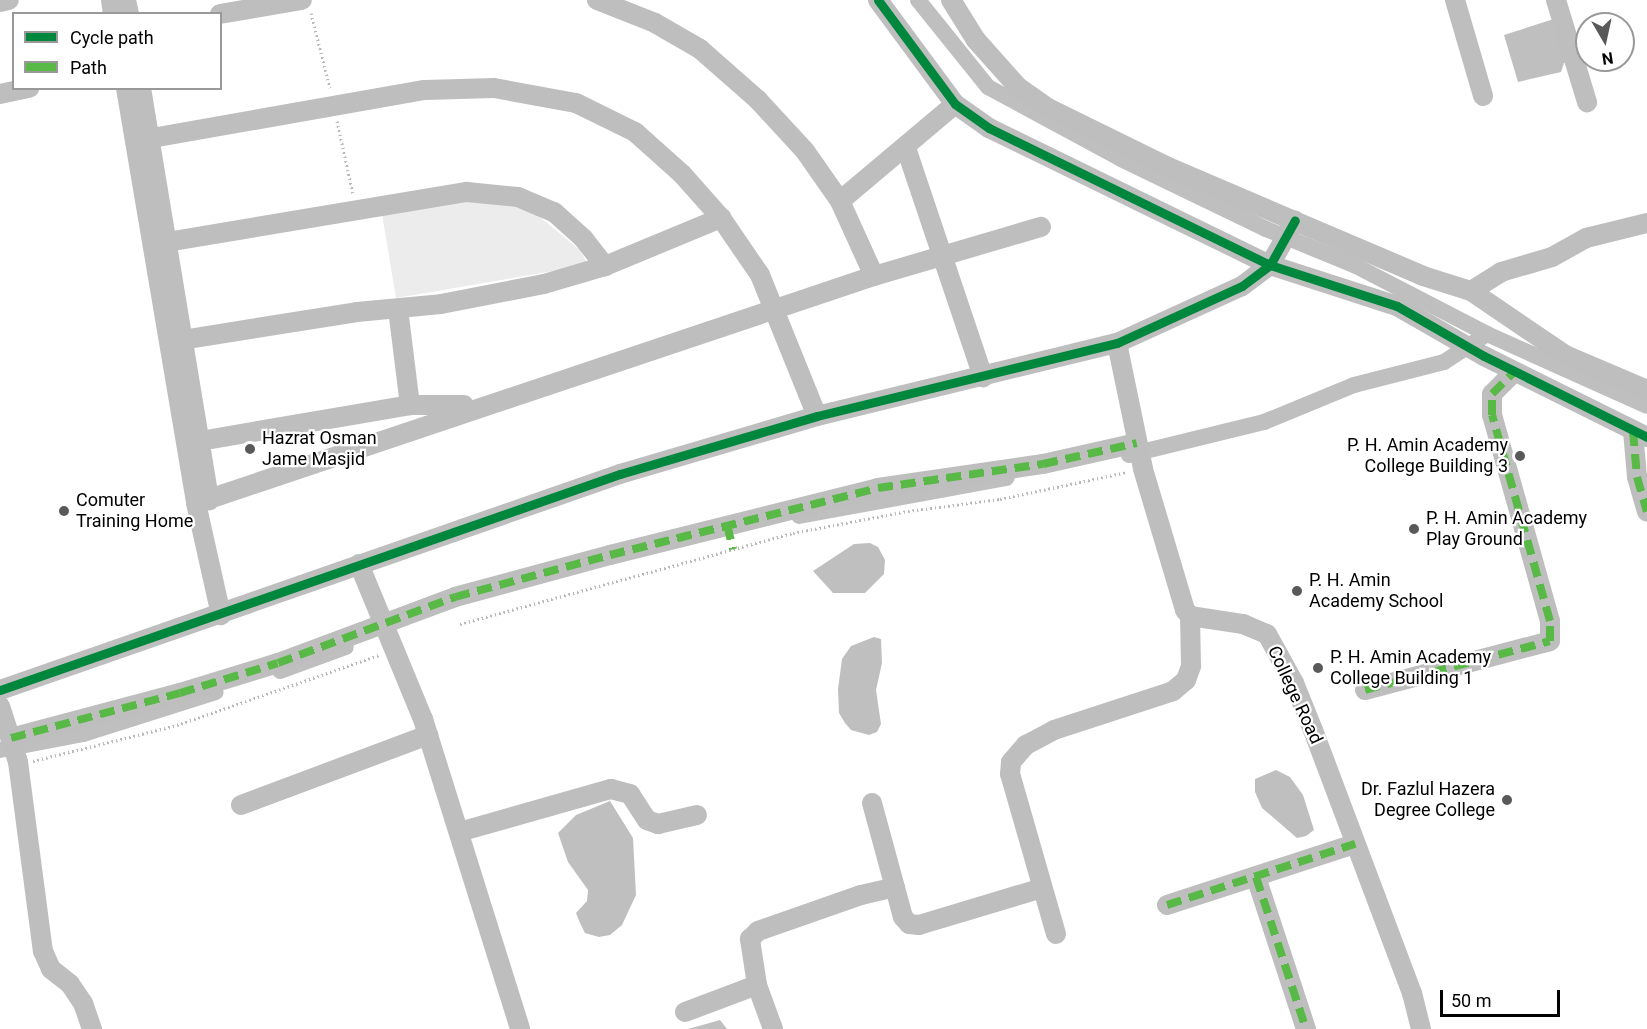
<!DOCTYPE html>
<html>
<head>
<meta charset="utf-8">
<style>
	body { margin:0 }
	#map { position:relative; width:1647px; height:1029px; overflow:hidden; background:#fff; font-family:Roboto,sans-serif }
	div>[style] { position:absolute }
	.green>* { inset:0; background:#ececec }
	.water>* { inset:0; background:#bfbfbf }
	.canal>* { height:16px; margin:-8px; padding:0 8px; transform-origin:8px; border-radius:8px; background:#bfbfbf }
	.path>* { height:3px; margin-top:-1.5px; transform-origin:0; background:repeating-linear-gradient(90deg,#b9b9b9 0 1.5px,transparent 0 4.5px) }
	.minor>* { height:20px; margin:-10px; padding:0 10px; transform-origin:10px; border-radius:10px; background:#bebebe }
	.quiet>* { height:8px; margin-top:-4px; transform-origin:0; background:repeating-linear-gradient(90deg,#58b947 0 15px,transparent 0 23px) }
	.cycleway>* { height:9px; margin:-4.5px; padding:0 4.5px; transform-origin:4.5px; border-radius:4.5px; background:#00873e }
	.dots>* { width:16px; height:16px; translate:-50% -50%; box-sizing:border-box; border:3px solid #fff; border-radius:50% }
	span { translate:-50% -50%; white-space:nowrap; text-align:center; line-height:1.15; -webkit-text-stroke:4.5px #fff; paint-order:stroke }
	.poi-label { font-size:18px; color:#000 }
	.left { translate:0 -50%; text-align:left }
	.right { translate:-100% -50%; text-align:right }
	.street-label { font-size:18px; color:#000 }
	.legend { position:absolute; left:12px; top:12px; width:210px; height:78px; box-sizing:border-box; background:#fff; border:2px solid #999; margin:0; padding:8px 10px; list-style:none; font-size:18px; color:#000 }
	.legend li { display:flex; align-items:center; gap:12px; height:30px }
	.legend b { width:30px; border:2px solid #999 }
	.north { position:absolute; left:1575px; top:12px; width:60px; height:60px; box-sizing:border-box; background:#fff; border:2px solid #999; border-radius:50%; rotate:171deg; font-size:16px; font-weight:700; line-height:24px; text-align:center; color:#000 }
	.north::after { content:''; display:block; margin:auto; width:21px; height:27px; background:#595959; clip-path:polygon(50% 0,100% 100%,50% 72%,0 100%) }
	.scale { position:absolute; left:1440px; top:990px; width:120px; height:27px; box-sizing:border-box; border:3px solid #000; border-top:0; padding-left:8px; font-size:18px; line-height:21px; white-space:nowrap; color:#000; -webkit-text-stroke:4px #fff; paint-order:stroke }
</style>
</head>
<body>
<div id="map">
	<div class="green">
		<i style="clip-path:polygon(458px 200px,500px 201px,536px 214px,580px 250px,588px 265px,396px 298px,382px 214px)"></i>
	</div>
	<div class="water">
		<i style="clip-path:polygon(1560px 17px,1572px 61px,1564px 63px,1561px 72px,1518px 82px,1504px 35px)"></i>
		<i style="clip-path:polygon(870px 543px,878px 547px,885px 560px,884px 574px,865px 593px,833px 593px,813px 571px,854px 544px)"></i>
		<i style="clip-path:polygon(874px 637px,881px 639px,882px 663px,876px 690px,881px 724px,877px 732px,869px 735px,851px 730px,845px 723px,839px 713px,838px 689px,842px 659px,851px 646px)"></i>
		<i style="clip-path:polygon(1276px 770px,1290px 777px,1303px 795px,1314px 830px,1306px 836px,1297px 838px,1262px 808px,1255px 792px,1255px 779px)"></i>
		<i style="clip-path:polygon(610px 801px,633px 838px,636px 895px,622px 925px,610px 935px,599px 937px,585px 933px,580px 923px,576px 913px,587px 901px,588px 890px,568px 862px,558px 833px,576px 815px)"></i>
		<i style="clip-path:polygon(720px 1020px,727px 1029px,688px 1029px,706px 1024px)"></i>
	</div>
	<div class="canal">
		<i style="left:918px;top:0;width:112px;rotate:51.2deg"></i>
		<i style="left:988px;top:87px;width:151px;rotate:28.4deg"></i>
		<i style="left:1121px;top:159px;width:161px;rotate:25.8deg"></i>
		<i style="left:1266px;top:229px;width:97px;rotate:22.3deg"></i>
		<i style="left:1356px;top:266px;width:148px;rotate:27.4deg"></i>
		<i style="left:1487px;top:334px;width:175px;rotate:24.2deg"></i>
		<i style="left:1129px;top:455px;width:139px;rotate:-13.7deg"></i>
		<i style="left:1264px;top:422px;width:97px;rotate:-22.3deg"></i>
		<i style="left:1354px;top:385px;width:93px;rotate:-14.3deg"></i>
		<i style="left:1444px;top:362px;width:51px;rotate:-33.1deg"></i>
		<i style="left:799px;top:516px;width:211px;rotate:-10.4deg"></i>
		<i style="left:280px;top:671px;width:70px;rotate:-20deg"></i>
		<i style="left:0;top:750px;width:85px;rotate:-10.9deg"></i>
		<i style="left:83px;top:734px;width:139px;rotate:-17.5deg"></i>
	</div>
	<div class="path">
		<i style="left:311px;top:13px;width:77px;rotate:75.8deg"></i>
		<i style="left:337px;top:121px;width:75px;rotate:77.6deg"></i>
		<i style="left:460px;top:624px;width:345px;rotate:-15.3deg"></i>
		<i style="left:793px;top:533px;width:117px;rotate:-10.8deg"></i>
		<i style="left:908px;top:511px;width:93px;rotate:-7.4deg"></i>
		<i style="left:1000px;top:499px;width:130px;rotate:-12deg"></i>
		<i style="left:33px;top:761px;width:148px;rotate:-14deg"></i>
		<i style="left:177px;top:725px;width:214px;rotate:-19.1deg"></i>
	</div>
	<div class="minor">
		<i style="left:111px;top:0;width:14px;rotate:82deg"></i>
		<i style="left:126px;top:0;width:14px;rotate:78deg"></i>
		<i style="left:597px;top:0;width:62px;rotate:21.6deg"></i>
		<i style="left:655px;top:23px;width:52px;rotate:30deg"></i>
		<i style="left:700px;top:49px;width:77px;rotate:41.3deg"></i>
		<i style="left:758px;top:100px;width:69px;rotate:47.3deg"></i>
		<i style="left:805px;top:151px;width:61px;rotate:55deg"></i>
		<i style="left:840px;top:201px;width:82px;rotate:65.6deg"></i>
		<i style="left:878px;top:0;width:129px;rotate:53.5deg"></i>
		<i style="left:955px;top:104px;width:42px;rotate:35.2deg"></i>
		<i style="left:989px;top:128px;width:313px;rotate:26deg"></i>
		<i style="left:1270px;top:265px;width:133px;rotate:17.9deg"></i>
		<i style="left:1397px;top:306px;width:100px;rotate:29.9deg"></i>
		<i style="left:1484px;top:356px;width:182px;rotate:26.4deg"></i>
		<i style="left:951px;top:0;width:47px;rotate:58deg"></i>
		<i style="left:976px;top:40px;width:63px;rotate:48.2deg"></i>
		<i style="left:1018px;top:87px;width:39px;rotate:35deg"></i>
		<i style="left:1050px;top:109px;width:131px;rotate:26.2deg"></i>
		<i style="left:1168px;top:167px;width:277px;rotate:23.1deg"></i>
		<i style="left:1423px;top:276px;width:50px;rotate:17.4deg"></i>
		<i style="left:1471px;top:291px;width:114px;rotate:34.2deg"></i>
		<i style="left:1565px;top:355px;width:89px;rotate:23.1deg"></i>
		<i style="left:1455px;top:0;width:100px;rotate:73.7deg"></i>
		<i style="left:1556px;top:0;width:107px;rotate:73.1deg"></i>
		<i style="left:0;top:2px;width:9px;rotate:-13deg"></i>
		<i style="left:220px;top:14px;width:83px;rotate:-9.7deg"></i>
		<i style="left:126px;top:88px;width:421px;rotate:80.4deg"></i>
		<i style="left:196px;top:503px;width:115px;rotate:77.4deg"></i>
		<i style="left:141px;top:88px;width:418px;rotate:80.6deg"></i>
		<i style="left:0;top:94px;width:30px;rotate:-12deg"></i>
		<i style="left:135px;top:141px;width:294px;rotate:-10deg"></i>
		<i style="left:425px;top:90px;width:69px;rotate:-1.7deg"></i>
		<i style="left:494px;top:88px;width:83px;rotate:10.4deg"></i>
		<i style="left:576px;top:103px;width:66px;rotate:26.2deg"></i>
		<i style="left:635px;top:132px;width:63px;rotate:41.8deg"></i>
		<i style="left:682px;top:174px;width:59px;rotate:48.4deg"></i>
		<i style="left:721px;top:218px;width:69px;rotate:55.6deg"></i>
		<i style="left:760px;top:275px;width:152px;rotate:68deg"></i>
		<i style="left:906px;top:148px;width:242px;rotate:71.4deg"></i>
		<i style="left:840px;top:201px;width:150px;rotate:-40.1deg"></i>
		<i style="left:155px;top:244px;width:316px;rotate:-9.5deg"></i>
		<i style="left:467px;top:192px;width:51px;rotate:5.6deg"></i>
		<i style="left:518px;top:197px;width:39px;rotate:23deg"></i>
		<i style="left:554px;top:212px;width:39px;rotate:42deg"></i>
		<i style="left:583px;top:238px;width:36px;rotate:52deg"></i>
		<i style="left:1471px;top:291px;width:36px;rotate:-32deg"></i>
		<i style="left:1501px;top:272px;width:53px;rotate:-16.4deg"></i>
		<i style="left:1552px;top:257px;width:39px;rotate:-29deg"></i>
		<i style="left:1586px;top:238px;width:63px;rotate:-13.8deg"></i>
		<i style="left:398px;top:309px;width:97px;rotate:82.9deg"></i>
		<i style="left:182px;top:340px;width:177px;rotate:-9.1deg"></i>
		<i style="left:357px;top:312px;width:84px;rotate:-5.4deg"></i>
		<i style="left:441px;top:304px;width:105px;rotate:-11deg"></i>
		<i style="left:544px;top:284px;width:64px;rotate:-16.4deg"></i>
		<i style="left:605px;top:266px;width:126px;rotate:-22.5deg"></i>
		<i style="left:1117px;top:343px;width:129px;rotate:78.3deg"></i>
		<i style="left:1143px;top:469px;width:147px;rotate:73.4deg"></i>
		<i style="left:1185px;top:610px;width:8px;rotate:50deg"></i>
		<i style="left:1190px;top:616px;width:54px;rotate:8.6deg"></i>
		<i style="left:1243px;top:624px;width:26px;rotate:23deg"></i>
		<i style="left:1267px;top:634px;width:56px;rotate:61.1deg"></i>
		<i style="left:1294px;top:683px;width:51px;rotate:68deg"></i>
		<i style="left:1313px;top:730px;width:281px;rotate:69.4deg"></i>
		<i style="left:1412px;top:993px;width:37px;rotate:76deg"></i>
		<i style="left:1633px;top:431px;width:46px;rotate:85deg"></i>
		<i style="left:1637px;top:477px;width:36px;rotate:74deg"></i>
		<i style="left:200px;top:441px;width:213px;rotate:-9.7deg"></i>
		<i style="left:410px;top:405px;width:54px"></i>
		<i style="left:209px;top:499px;width:701px;rotate:-18.54deg"></i>
		<i style="left:874px;top:276px;width:174px;rotate:-16.4deg"></i>
		<i style="left:359px;top:564px;width:168px;rotate:67.6deg"></i>
		<i style="left:423px;top:719px;width:325px;rotate:72.6deg"></i>
		<i style="left:0;top:690px;width:657px;rotate:-19.21deg"></i>
		<i style="left:620px;top:474px;width:205px;rotate:-16.4deg"></i>
		<i style="left:817px;top:416px;width:309px;rotate:-13.7deg"></i>
		<i style="left:1117px;top:343px;width:137px;rotate:-24.5deg"></i>
		<i style="left:1242px;top:286px;width:35px;rotate:-37deg"></i>
		<i style="left:1270px;top:265px;width:51px;rotate:-60.9deg"></i>
		<i style="left:1365px;top:690px;width:191px;rotate:-14.8deg"></i>
		<i style="left:1550px;top:641px;width:20px;rotate:-90deg"></i>
		<i style="left:1550px;top:621px;width:214px;rotate:-105.7deg"></i>
		<i style="left:1492px;top:415px;width:21px;rotate:-90deg"></i>
		<i style="left:1492px;top:394px;width:31px;rotate:-45deg"></i>
		<i style="left:0;top:706px;width:59px;rotate:72.2deg"></i>
		<i style="left:18px;top:762px;width:191px;rotate:82.5deg"></i>
		<i style="left:43px;top:951px;width:20px;rotate:66deg"></i>
		<i style="left:51px;top:969px;width:24px;rotate:38deg"></i>
		<i style="left:70px;top:984px;width:23px;rotate:56deg"></i>
		<i style="left:83px;top:1003px;width:28px;rotate:71deg"></i>
		<i style="left:11px;top:738px;width:175px;rotate:-14.9deg"></i>
		<i style="left:180px;top:693px;width:102px;rotate:-17deg"></i>
		<i style="left:278px;top:663px;width:189px;rotate:-20.4deg"></i>
		<i style="left:455px;top:597px;width:161px;rotate:-15.2deg"></i>
		<i style="left:610px;top:555px;width:276px;rotate:-14deg"></i>
		<i style="left:878px;top:488px;width:167px;rotate:-8.3deg"></i>
		<i style="left:1043px;top:464px;width:96px;rotate:-12.6deg"></i>
		<i style="left:872px;top:803px;width:118px;rotate:74.8deg"></i>
		<i style="left:903px;top:917px;width:9px;rotate:49deg"></i>
		<i style="left:909px;top:924px;width:10px;rotate:6deg"></i>
		<i style="left:919px;top:925px;width:128px;rotate:-16.7deg"></i>
		<i style="left:241px;top:805px;width:200px;rotate:-20.5deg"></i>
		<i style="left:459px;top:832px;width:158px;rotate:-15.8deg"></i>
		<i style="left:611px;top:789px;width:20px;rotate:15deg"></i>
		<i style="left:630px;top:794px;width:31px;rotate:57deg"></i>
		<i style="left:647px;top:820px;width:12px;rotate:20deg"></i>
		<i style="left:658px;top:824px;width:40px;rotate:-13deg"></i>
		<i style="left:1256px;top:877px;width:160px;rotate:71.8deg"></i>
		<i style="left:1167px;top:905px;width:198px;rotate:-18deg"></i>
		<i style="left:1056px;top:934px;width:166px;rotate:-106deg"></i>
		<i style="left:1010px;top:774px;width:12px;rotate:-85deg"></i>
		<i style="left:1011px;top:762px;width:23px;rotate:-49deg"></i>
		<i style="left:1026px;top:745px;width:32px;rotate:-28deg"></i>
		<i style="left:1054px;top:730px;width:125px;rotate:-18.1deg"></i>
		<i style="left:1173px;top:691px;width:17px;rotate:-40deg"></i>
		<i style="left:1186px;top:680px;width:15px;rotate:-70deg"></i>
		<i style="left:1191px;top:666px;width:50px;rotate:-91.1deg"></i>
		<i style="left:685px;top:1012px;width:77px;rotate:-20.6deg"></i>
		<i style="left:773px;top:1029px;width:47px;rotate:-110deg"></i>
		<i style="left:757px;top:985px;width:47px;rotate:-98.7deg"></i>
		<i style="left:750px;top:939px;width:11px;rotate:-45deg"></i>
		<i style="left:758px;top:931px;width:109px;rotate:-19.3deg"></i>
		<i style="left:861px;top:895px;width:35px;rotate:-13deg"></i>
	</div>
	<div class="quiet">
		<i style="left:1633px;top:431px;width:46px;rotate:85deg"></i>
		<i style="left:1637px;top:477px;width:36px;rotate:74deg"></i>
		<i style="left:727px;top:525px;width:25px;rotate:76deg"></i>
		<i style="left:1365px;top:690px;width:191px;rotate:-14.8deg"></i>
		<i style="left:1550px;top:641px;width:20px;rotate:-90deg"></i>
		<i style="left:1550px;top:621px;width:214px;rotate:-105.7deg"></i>
		<i style="left:1492px;top:415px;width:21px;rotate:-90deg"></i>
		<i style="left:1492px;top:394px;width:31px;rotate:-45deg"></i>
		<i style="left:11px;top:738px;width:175px;rotate:-14.9deg"></i>
		<i style="left:180px;top:693px;width:102px;rotate:-17deg"></i>
		<i style="left:278px;top:663px;width:189px;rotate:-20.4deg"></i>
		<i style="left:455px;top:597px;width:161px;rotate:-15.2deg"></i>
		<i style="left:610px;top:555px;width:276px;rotate:-14deg"></i>
		<i style="left:878px;top:488px;width:167px;rotate:-8.3deg"></i>
		<i style="left:1043px;top:464px;width:96px;rotate:-12.6deg"></i>
		<i style="left:1256px;top:877px;width:160px;rotate:71.8deg"></i>
		<i style="left:1167px;top:905px;width:198px;rotate:-18deg"></i>
	</div>
	<div class="cycleway">
		<i style="left:878px;top:0;width:129px;rotate:53.5deg"></i>
		<i style="left:955px;top:104px;width:42px;rotate:35.2deg"></i>
		<i style="left:989px;top:128px;width:313px;rotate:26deg"></i>
		<i style="left:1270px;top:265px;width:133px;rotate:17.9deg"></i>
		<i style="left:1397px;top:306px;width:100px;rotate:29.9deg"></i>
		<i style="left:1484px;top:356px;width:182px;rotate:26.4deg"></i>
		<i style="left:0;top:690px;width:657px;rotate:-19.21deg"></i>
		<i style="left:620px;top:474px;width:205px;rotate:-16.4deg"></i>
		<i style="left:817px;top:416px;width:309px;rotate:-13.7deg"></i>
		<i style="left:1117px;top:343px;width:137px;rotate:-24.5deg"></i>
		<i style="left:1242px;top:286px;width:35px;rotate:-37deg"></i>
		<i style="left:1270px;top:265px;width:51px;rotate:-60.9deg"></i>
	</div>
	<div class="dots">
		<i style="left:250px;top:449px;background:#595959"></i>
		<i style="left:1520px;top:456px;background:#595959"></i>
		<i style="left:64px;top:511px;background:#595959"></i>
		<i style="left:1414px;top:529px;background:#595959"></i>
		<i style="left:1297px;top:591px;background:#595959"></i>
		<i style="left:1318px;top:668px;background:#595959"></i>
		<i style="left:1507px;top:800px;background:#595959"></i>
	</div>
	<div class="poi-label">
		<span class="left" style="left:262px;top:449px">Hazrat Osman<br>Jame Masjid</span>
		<span class="right" style="left:1508px;top:456px">P. H. Amin Academy<br>College Building 3</span>
		<span class="left" style="left:76px;top:511px">Comuter<br>Training Home</span>
		<span class="left" style="left:1426px;top:529px">P. H. Amin Academy<br>Play Ground</span>
		<span class="left" style="left:1309px;top:591px">P. H. Amin<br>Academy School</span>
		<span class="left" style="left:1330px;top:668px">P. H. Amin Academy<br>College Building 1</span>
		<span class="right" style="left:1495px;top:800px">Dr. Fazlul Hazera<br>Degree College</span>
	</div>
	<div class="street-label">
		<span style="left:1295px;top:695px;rotate:65deg">College Road</span>
	</div>
	<ul class="legend">
	<li><b style="height:8px;background:#00873e"></b>Cycle path</li>
	<li><b style="height:8px;background:#58b947"></b>Path</li>
	</ul>
	<div class="north">N</div>
	<div class="scale">50 m</div>
</div>
</body>
</html>
